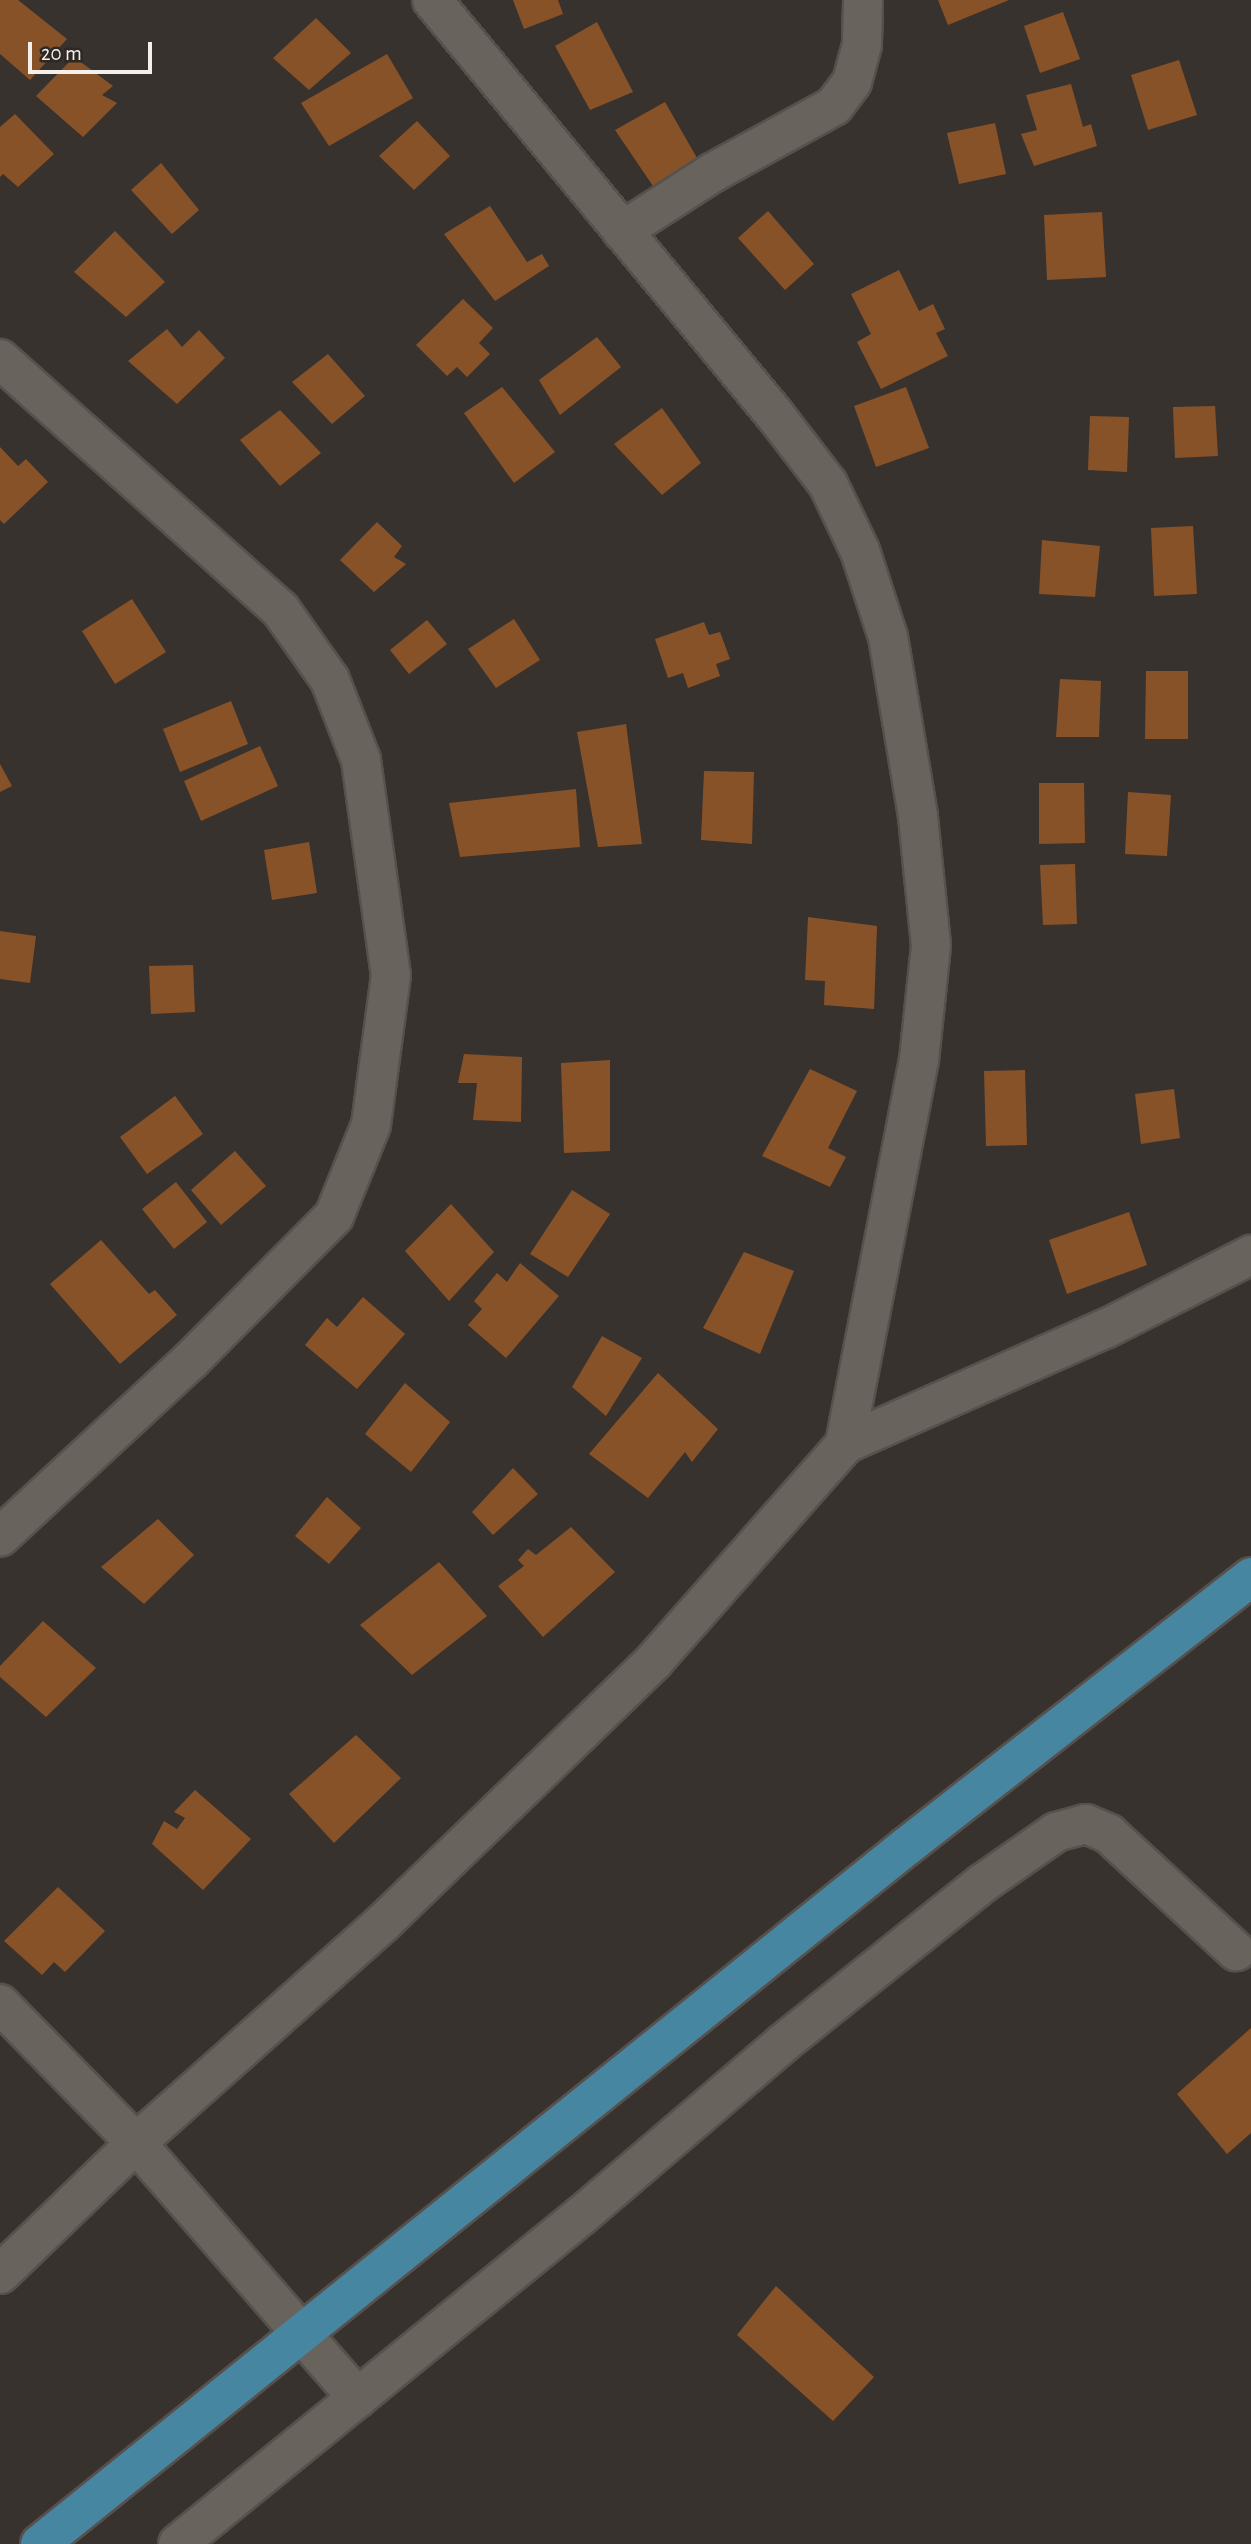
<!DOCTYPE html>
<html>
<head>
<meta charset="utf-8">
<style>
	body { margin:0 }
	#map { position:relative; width:1251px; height:2544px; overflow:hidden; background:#38322e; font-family:"Alegreya Sans",sans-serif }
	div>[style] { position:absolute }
	.building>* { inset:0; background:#885228 }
	.roads { filter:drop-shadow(2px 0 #56514e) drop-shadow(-2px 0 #56514e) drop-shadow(0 2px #56514e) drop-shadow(0 -2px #56514e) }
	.minor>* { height:38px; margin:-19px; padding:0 19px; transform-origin:19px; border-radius:19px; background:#69635e }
	.primary>* { height:38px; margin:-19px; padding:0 19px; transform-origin:19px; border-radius:19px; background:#4786a1 }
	span { translate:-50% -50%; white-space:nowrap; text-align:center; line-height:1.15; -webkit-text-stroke:5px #2e2824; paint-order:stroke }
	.scale { position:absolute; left:28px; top:42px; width:124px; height:32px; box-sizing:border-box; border:4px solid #f3efed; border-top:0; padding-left:9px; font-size:21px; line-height:24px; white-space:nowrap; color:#f3efed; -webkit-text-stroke:5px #2e2824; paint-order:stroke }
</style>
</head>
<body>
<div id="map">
	<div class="building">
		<i style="clip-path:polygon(0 0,18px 0,67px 39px,30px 80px,0 54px)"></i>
		<i style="clip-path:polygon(513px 0,558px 0,563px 14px,524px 29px)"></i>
		<i style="clip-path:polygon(938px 0,1009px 0,948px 25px)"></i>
		<i style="clip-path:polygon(1063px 12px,1080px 59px,1040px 73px,1024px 26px)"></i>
		<i style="clip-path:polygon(316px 18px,351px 53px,309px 90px,273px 58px)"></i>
		<i style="clip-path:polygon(597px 22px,633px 92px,590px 110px,555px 46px)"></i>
		<i style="clip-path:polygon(387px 54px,413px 98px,329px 146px,301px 103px)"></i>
		<i style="clip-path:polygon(74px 57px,113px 86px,102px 95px,117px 103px,83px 137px,36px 96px)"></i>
		<i style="clip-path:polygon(1179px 60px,1197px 115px,1148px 130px,1131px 75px)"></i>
		<i style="clip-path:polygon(1071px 84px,1083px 127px,1091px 124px,1097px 146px,1034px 166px,1021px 134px,1037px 130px,1026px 95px)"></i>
		<i style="clip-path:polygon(665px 102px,697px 158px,653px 186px,615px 130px)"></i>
		<i style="clip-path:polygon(15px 114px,54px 154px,18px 187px,3px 174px,0 177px,0 127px)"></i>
		<i style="clip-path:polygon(417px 121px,450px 156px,414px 190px,379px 156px)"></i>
		<i style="clip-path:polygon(995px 123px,1006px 174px,959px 184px,947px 133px)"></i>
		<i style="clip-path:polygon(161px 163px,199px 210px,172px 234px,131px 190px)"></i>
		<i style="clip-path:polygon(490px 206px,527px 262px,542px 254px,549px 266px,495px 301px,444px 234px)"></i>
		<i style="clip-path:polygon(768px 211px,814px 264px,785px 290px,738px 238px)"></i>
		<i style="clip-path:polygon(1102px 212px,1106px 277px,1047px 280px,1044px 215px)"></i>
		<i style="clip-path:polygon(115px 231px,165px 282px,126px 317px,74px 272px)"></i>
		<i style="clip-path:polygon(899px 270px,919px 311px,933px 304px,945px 329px,936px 333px,948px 356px,881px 389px,857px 342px,871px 334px,851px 294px)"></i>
		<i style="clip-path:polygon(463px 299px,493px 328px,479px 343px,490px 354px,467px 377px,457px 367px,447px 376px,416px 345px)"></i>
		<i style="clip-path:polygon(167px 329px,182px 347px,199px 330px,225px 358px,177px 404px,128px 361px)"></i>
		<i style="clip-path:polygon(597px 337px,621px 367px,560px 415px,539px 380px)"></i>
		<i style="clip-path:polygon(328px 354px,365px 396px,332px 424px,292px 382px)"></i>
		<i style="clip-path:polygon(502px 387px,555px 452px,514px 483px,464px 413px)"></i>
		<i style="clip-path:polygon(906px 387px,929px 448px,876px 467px,854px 406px)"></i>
		<i style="clip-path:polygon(1215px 406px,1218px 456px,1175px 458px,1173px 407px)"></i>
		<i style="clip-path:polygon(662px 408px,701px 463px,662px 495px,614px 444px)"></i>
		<i style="clip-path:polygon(280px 410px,321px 453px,280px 486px,240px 440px)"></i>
		<i style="clip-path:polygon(1090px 416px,1129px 417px,1127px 472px,1088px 470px)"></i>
		<i style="clip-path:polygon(0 447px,18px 466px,26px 459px,48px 482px,4px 524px,0 520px)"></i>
		<i style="clip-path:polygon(377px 522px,402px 546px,394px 557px,406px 564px,374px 592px,340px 560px)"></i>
		<i style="clip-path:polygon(1193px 526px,1197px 594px,1154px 596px,1151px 528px)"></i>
		<i style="clip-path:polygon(1042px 540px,1100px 546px,1095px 597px,1039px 594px)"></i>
		<i style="clip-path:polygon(132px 599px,166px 652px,115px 684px,82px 631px)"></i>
		<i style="clip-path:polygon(514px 619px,540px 660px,496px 688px,468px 649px)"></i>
		<i style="clip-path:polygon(427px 620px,447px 644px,409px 674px,390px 650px)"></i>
		<i style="clip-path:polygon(704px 622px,709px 635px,720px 632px,730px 659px,716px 664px,720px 676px,688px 688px,683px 673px,668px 678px,655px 639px)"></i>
		<i style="clip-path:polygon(1146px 671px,1188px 671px,1188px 739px,1145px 739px)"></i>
		<i style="clip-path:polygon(1060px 679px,1101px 681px,1099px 737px,1056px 737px)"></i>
		<i style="clip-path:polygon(231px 701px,248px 744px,180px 772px,163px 729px)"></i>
		<i style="clip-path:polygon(626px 724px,642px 844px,598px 847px,577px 732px)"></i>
		<i style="clip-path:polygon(260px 746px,278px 786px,201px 821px,184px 781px)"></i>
		<i style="clip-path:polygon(0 764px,12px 786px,0 792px)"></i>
		<i style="clip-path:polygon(704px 771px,754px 772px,752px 844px,701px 840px)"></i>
		<i style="clip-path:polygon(1039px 783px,1084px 783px,1085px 843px,1039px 844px)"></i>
		<i style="clip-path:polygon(576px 789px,580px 847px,460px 857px,449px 803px)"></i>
		<i style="clip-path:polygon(1128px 792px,1171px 795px,1167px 856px,1125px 854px)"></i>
		<i style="clip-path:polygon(309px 842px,317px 893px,272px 900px,264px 850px)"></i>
		<i style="clip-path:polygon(1075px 864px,1077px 924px,1043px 925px,1040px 865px)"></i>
		<i style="clip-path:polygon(808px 917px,877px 926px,874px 1009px,824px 1005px,825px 981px,805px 980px)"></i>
		<i style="clip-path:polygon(0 931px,36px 936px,30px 983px,0 979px)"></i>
		<i style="clip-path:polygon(193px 965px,195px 1012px,151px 1014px,149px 966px)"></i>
		<i style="clip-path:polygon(464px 1054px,522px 1057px,521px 1122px,473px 1120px,477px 1083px,458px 1083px)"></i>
		<i style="clip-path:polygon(610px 1060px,610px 1151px,564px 1153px,561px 1063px)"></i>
		<i style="clip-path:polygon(810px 1069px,857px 1091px,828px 1148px,846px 1157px,830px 1187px,762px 1156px)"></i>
		<i style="clip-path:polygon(1025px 1070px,1027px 1145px,986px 1146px,984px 1071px)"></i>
		<i style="clip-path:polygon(1174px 1089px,1180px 1138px,1141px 1144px,1135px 1094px)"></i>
		<i style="clip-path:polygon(175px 1096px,203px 1134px,147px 1174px,120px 1137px)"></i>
		<i style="clip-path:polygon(235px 1151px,266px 1186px,221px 1225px,191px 1190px)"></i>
		<i style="clip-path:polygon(176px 1182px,207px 1222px,174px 1249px,142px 1209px)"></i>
		<i style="clip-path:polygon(572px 1190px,610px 1214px,568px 1277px,530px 1254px)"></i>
		<i style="clip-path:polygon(451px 1204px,494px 1252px,449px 1301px,405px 1251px)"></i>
		<i style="clip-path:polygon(1129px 1212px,1147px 1265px,1067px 1294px,1049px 1240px)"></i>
		<i style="clip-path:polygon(101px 1240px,149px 1294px,155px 1290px,177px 1315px,120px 1364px,50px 1284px)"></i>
		<i style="clip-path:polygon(744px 1252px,794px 1271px,760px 1354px,703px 1328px)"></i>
		<i style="clip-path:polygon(520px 1263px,559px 1296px,506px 1358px,468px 1325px,482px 1309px,474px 1301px,497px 1273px,507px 1282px)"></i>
		<i style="clip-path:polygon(363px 1297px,405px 1334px,357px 1389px,305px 1345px,327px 1318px,337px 1327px)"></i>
		<i style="clip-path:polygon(602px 1336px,642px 1358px,606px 1416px,572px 1387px)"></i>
		<i style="clip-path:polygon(658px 1373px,718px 1429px,692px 1462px,685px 1452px,648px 1498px,589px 1454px)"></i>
		<i style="clip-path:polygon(405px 1383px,450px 1422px,411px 1472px,365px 1434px)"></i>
		<i style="clip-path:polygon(513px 1468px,538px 1494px,493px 1535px,472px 1512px)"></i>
		<i style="clip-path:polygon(327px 1497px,361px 1528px,329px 1564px,295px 1536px)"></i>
		<i style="clip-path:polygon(158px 1519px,194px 1555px,144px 1604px,101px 1567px)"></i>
		<i style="clip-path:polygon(571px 1527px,615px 1572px,543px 1637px,498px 1586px,524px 1566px,518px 1560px,528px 1549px,536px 1555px)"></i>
		<i style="clip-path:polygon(439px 1562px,487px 1616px,412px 1675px,360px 1625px)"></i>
		<i style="clip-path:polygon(43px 1621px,96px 1668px,46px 1717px,0 1677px,0 1666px)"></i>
		<i style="clip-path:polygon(356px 1735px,401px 1778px,334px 1843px,289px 1794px)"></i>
		<i style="clip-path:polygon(195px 1790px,251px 1839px,203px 1890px,152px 1844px,164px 1821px,177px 1829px,185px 1818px,174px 1812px)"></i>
		<i style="clip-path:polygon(58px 1887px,105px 1931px,65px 1972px,54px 1962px,42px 1975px,4px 1941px)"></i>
		<i style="clip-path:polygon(1251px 2028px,1251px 2133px,1227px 2154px,1177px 2094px)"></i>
		<i style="clip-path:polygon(776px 2286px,874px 2377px,833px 2421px,737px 2335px)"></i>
	</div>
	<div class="roads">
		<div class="minor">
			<i style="left:622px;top:231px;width:107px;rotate:-32.8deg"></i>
			<i style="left:712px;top:173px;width:139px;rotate:-28.8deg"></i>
			<i style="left:834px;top:106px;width:30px;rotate:-53deg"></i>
			<i style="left:852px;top:82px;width:38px;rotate:-75deg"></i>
			<i style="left:862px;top:45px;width:45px;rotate:-88.7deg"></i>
			<i style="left:0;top:359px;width:375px;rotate:41.8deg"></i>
			<i style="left:280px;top:609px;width:87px;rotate:54.8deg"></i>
			<i style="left:330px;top:680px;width:86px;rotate:68.8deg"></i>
			<i style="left:361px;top:760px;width:217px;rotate:82.1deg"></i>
			<i style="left:391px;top:975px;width:151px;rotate:97.6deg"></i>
			<i style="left:371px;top:1125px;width:98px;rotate:112.1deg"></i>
			<i style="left:334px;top:1216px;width:203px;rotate:134.8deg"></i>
			<i style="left:191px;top:1360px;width:260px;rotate:137.2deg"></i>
			<i style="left:845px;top:1444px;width:284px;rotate:-23.9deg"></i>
			<i style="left:1105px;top:1329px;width:164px;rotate:-26.9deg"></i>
			<i style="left:0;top:2004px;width:194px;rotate:45.6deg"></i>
			<i style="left:136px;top:2143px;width:338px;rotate:49deg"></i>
			<i style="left:0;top:2274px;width:189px;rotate:-43.9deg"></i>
			<i style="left:136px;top:2143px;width:331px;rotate:-41.7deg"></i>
			<i style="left:383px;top:1923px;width:377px;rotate:-44deg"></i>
			<i style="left:654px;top:1661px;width:289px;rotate:-48.6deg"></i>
			<i style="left:845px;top:1444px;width:391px;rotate:-79.1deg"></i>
			<i style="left:919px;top:1060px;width:116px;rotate:-84deg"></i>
			<i style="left:931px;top:945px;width:130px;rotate:-95.8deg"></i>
			<i style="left:918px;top:816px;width:181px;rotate:-99.5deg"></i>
			<i style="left:888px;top:637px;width:90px;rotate:-108deg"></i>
			<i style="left:860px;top:551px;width:74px;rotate:-115.5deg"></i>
			<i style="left:828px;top:484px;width:87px;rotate:-127.5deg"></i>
			<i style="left:775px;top:415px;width:538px;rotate:-129.57deg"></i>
			<i style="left:178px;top:2544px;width:521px;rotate:-39.16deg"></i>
			<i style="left:582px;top:2215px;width:263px;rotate:-40.5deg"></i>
			<i style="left:782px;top:2044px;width:258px;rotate:-38.7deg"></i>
			<i style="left:983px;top:1883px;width:89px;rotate:-34.9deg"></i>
			<i style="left:1056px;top:1832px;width:31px;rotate:-15deg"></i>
			<i style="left:1086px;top:1824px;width:25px;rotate:23deg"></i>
			<i style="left:1109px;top:1834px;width:173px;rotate:42.7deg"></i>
		</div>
		<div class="primary">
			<i style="left:40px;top:2544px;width:1113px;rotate:-38.84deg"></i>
			<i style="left:907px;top:1846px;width:437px;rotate:-38deg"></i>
		</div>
	</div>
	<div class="scale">20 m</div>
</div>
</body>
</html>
